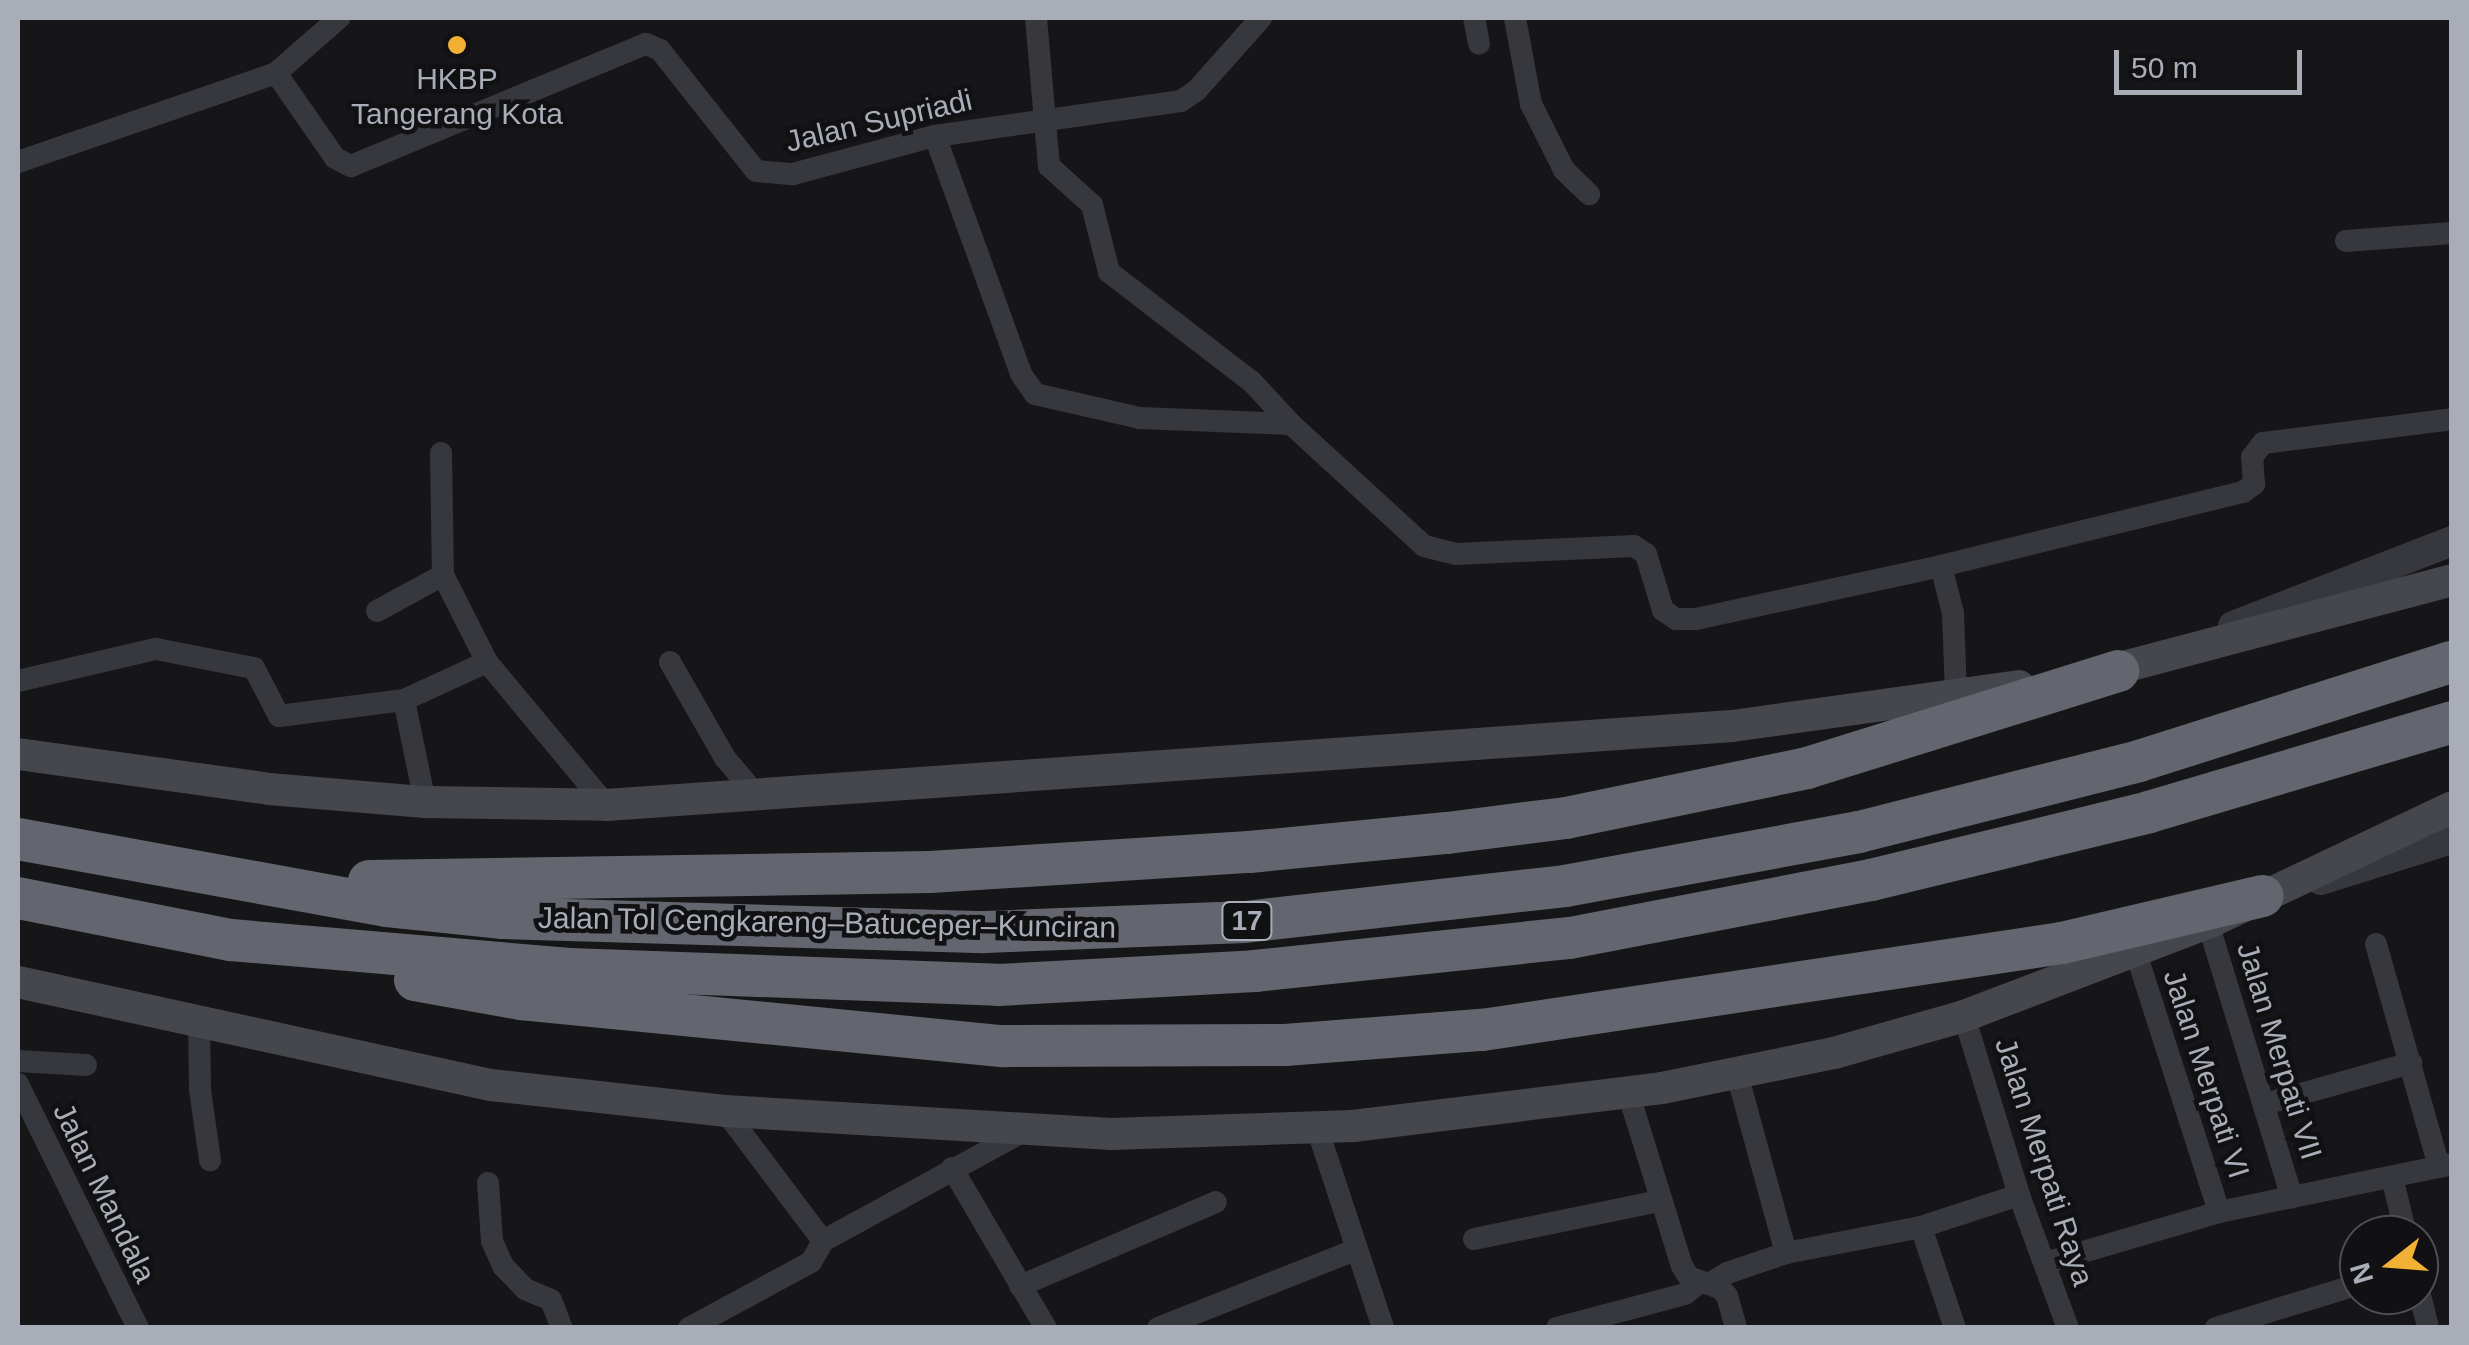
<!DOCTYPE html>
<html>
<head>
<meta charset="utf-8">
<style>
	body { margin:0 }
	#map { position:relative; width:2469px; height:1345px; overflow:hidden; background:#161618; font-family:Arial,sans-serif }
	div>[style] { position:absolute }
	.minor>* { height:22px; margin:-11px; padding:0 11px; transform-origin:11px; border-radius:11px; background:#37383d }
	.tertiary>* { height:30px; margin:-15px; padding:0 15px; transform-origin:15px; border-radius:15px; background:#37383d }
	.secondary>* { height:32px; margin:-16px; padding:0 16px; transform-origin:16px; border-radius:16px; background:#45474d }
	.motorway>* { height:42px; margin:-21px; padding:0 21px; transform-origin:21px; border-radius:21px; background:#63666e }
	.dots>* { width:28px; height:28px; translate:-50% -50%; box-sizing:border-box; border:5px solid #111113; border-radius:50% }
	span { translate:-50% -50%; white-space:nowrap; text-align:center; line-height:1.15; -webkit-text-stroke:9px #111113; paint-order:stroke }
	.shield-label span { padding:2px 8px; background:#111113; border:2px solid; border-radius:8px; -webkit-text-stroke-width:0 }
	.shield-label { font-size:28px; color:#a8adb8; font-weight:700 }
	.poi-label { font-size:30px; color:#a8adb8 }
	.street-label { font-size:30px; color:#a8adb8 }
	.frame { position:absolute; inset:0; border:20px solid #a8adb8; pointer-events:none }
	.north { position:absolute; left:2339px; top:1215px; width:100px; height:100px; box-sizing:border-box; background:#111113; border:2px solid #4d4f55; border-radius:50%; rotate:253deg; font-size:28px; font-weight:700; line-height:40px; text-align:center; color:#a8adb8 }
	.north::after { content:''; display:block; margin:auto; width:35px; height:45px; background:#f2b134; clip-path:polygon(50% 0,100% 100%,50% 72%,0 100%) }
	.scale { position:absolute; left:2114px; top:50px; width:188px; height:45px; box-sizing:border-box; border:5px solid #a8adb8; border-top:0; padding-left:12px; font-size:30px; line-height:35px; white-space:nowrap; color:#a8adb8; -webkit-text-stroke:8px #111113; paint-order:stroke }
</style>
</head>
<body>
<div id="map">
	<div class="minor">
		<i style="left:1036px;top:18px;width:149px;rotate:85deg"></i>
		<i style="left:1049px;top:166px;width:58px;rotate:42.2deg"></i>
		<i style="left:1092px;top:205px;width:69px;rotate:75.8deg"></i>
		<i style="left:1109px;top:272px;width:180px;rotate:37.6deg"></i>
		<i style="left:1252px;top:382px;width:57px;rotate:47.1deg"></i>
		<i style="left:1474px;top:18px;width:26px;rotate:79deg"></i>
		<i style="left:1515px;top:18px;width:87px;rotate:79.5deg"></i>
		<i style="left:1531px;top:104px;width:74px;rotate:63.4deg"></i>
		<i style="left:1564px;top:170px;width:35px;rotate:44deg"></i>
		<i style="left:276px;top:73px;width:103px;rotate:55.2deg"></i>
		<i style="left:335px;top:158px;width:18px;rotate:27deg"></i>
		<i style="left:351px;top:166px;width:319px;rotate:-22.5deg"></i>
		<i style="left:646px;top:44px;width:15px;rotate:23deg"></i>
		<i style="left:660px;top:50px;width:154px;rotate:51.6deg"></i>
		<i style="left:756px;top:171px;width:37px;rotate:5deg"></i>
		<i style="left:793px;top:174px;width:147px;rotate:-15deg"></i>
		<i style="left:935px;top:136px;width:248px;rotate:-8.1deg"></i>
		<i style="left:1181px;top:101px;width:18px;rotate:-34deg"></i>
		<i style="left:1196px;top:91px;width:98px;rotate:-48.3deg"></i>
		<i style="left:935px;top:136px;width:253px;rotate:70.1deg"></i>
		<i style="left:1021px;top:374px;width:24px;rotate:55deg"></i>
		<i style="left:1035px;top:394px;width:108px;rotate:12.9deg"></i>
		<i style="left:1140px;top:418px;width:151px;rotate:2.3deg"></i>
		<i style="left:1291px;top:424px;width:180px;rotate:42.5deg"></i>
		<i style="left:1424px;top:546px;width:33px;rotate:14deg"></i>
		<i style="left:1456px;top:554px;width:178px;rotate:-2.6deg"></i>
		<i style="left:1634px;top:546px;width:14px;rotate:34deg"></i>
		<i style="left:1646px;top:554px;width:59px;rotate:73.1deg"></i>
		<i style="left:1663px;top:610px;width:16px;rotate:35deg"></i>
		<i style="left:1676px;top:619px;width:20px"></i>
		<i style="left:1696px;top:619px;width:251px;rotate:-12.2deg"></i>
		<i style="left:1941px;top:566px;width:311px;rotate:-13.8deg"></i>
		<i style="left:2243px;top:492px;width:14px;rotate:-36deg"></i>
		<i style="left:2254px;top:484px;width:27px;rotate:-94deg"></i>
		<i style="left:2252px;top:457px;width:18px;rotate:-52deg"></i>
		<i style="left:2263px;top:443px;width:191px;rotate:-7.2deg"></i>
		<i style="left:18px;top:162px;width:273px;rotate:-19deg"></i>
		<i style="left:276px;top:73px;width:84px;rotate:-41.1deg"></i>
		<i style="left:2346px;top:241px;width:106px;rotate:-4.3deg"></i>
		<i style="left:441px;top:453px;width:122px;rotate:89.1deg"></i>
		<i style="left:443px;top:575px;width:97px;rotate:63.2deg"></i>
		<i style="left:1941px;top:566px;width:49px;rotate:75.7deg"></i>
		<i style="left:1953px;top:613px;width:83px;rotate:87.9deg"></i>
		<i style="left:377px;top:611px;width:75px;rotate:-28.6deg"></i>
		<i style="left:670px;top:662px;width:111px;rotate:60.2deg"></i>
		<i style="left:725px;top:758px;width:51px;rotate:49.8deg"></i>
		<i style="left:18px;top:681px;width:142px;rotate:-13.1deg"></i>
		<i style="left:156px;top:649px;width:100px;rotate:11deg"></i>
		<i style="left:254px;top:668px;width:54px;rotate:62.5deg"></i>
		<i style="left:279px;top:716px;width:126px;rotate:-7.3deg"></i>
		<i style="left:404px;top:700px;width:104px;rotate:78.4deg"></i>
		<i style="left:404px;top:700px;width:91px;rotate:-24.6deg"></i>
		<i style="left:487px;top:662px;width:186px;rotate:50.2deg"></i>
		<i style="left:2208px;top:923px;width:287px;rotate:73deg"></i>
		<i style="left:2376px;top:944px;width:231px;rotate:74.2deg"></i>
		<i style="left:2136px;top:953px;width:272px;rotate:72.2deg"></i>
		<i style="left:1964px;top:1016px;width:187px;rotate:72.9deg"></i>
		<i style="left:2019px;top:1195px;width:142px;rotate:69.8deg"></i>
		<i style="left:199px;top:1023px;width:67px;rotate:89.1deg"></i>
		<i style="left:200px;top:1090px;width:71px;rotate:81.9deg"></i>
		<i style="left:18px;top:1061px;width:68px;rotate:3.4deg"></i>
		<i style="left:1737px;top:1074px;width:186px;rotate:74.7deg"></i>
		<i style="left:18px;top:1084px;width:272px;rotate:63.8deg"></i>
		<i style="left:1628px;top:1092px;width:182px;rotate:72.8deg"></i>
		<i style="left:1682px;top:1266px;width:13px;rotate:58deg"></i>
		<i style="left:1689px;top:1277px;width:33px;rotate:20deg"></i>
		<i style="left:1720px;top:1288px;width:11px;rotate:49deg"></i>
		<i style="left:1727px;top:1296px;width:33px;rotate:74deg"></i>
		<i style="left:2265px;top:1104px;width:152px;rotate:-15.7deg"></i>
		<i style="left:1317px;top:1128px;width:211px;rotate:71.7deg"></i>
		<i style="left:952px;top:1168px;width:186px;rotate:59.6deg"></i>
		<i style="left:2392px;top:1177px;width:60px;rotate:76.4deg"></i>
		<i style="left:488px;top:1183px;width:58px;rotate:86.1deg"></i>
		<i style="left:492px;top:1241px;width:27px;rotate:66deg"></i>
		<i style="left:503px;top:1266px;width:32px;rotate:46deg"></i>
		<i style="left:525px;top:1289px;width:28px;rotate:23deg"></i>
		<i style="left:551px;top:1300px;width:30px;rotate:69deg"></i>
		<i style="left:1921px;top:1227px;width:107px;rotate:71.4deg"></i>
		<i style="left:1474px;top:1239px;width:189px;rotate:-11.6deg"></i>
		<i style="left:823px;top:1241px;width:229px;rotate:-28.7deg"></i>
		<i style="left:2045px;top:1263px;width:181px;rotate:-16.3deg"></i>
		<i style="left:2219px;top:1212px;width:238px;rotate:-11.6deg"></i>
		<i style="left:1709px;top:1284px;width:21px;rotate:-31deg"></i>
		<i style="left:1727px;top:1273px;width:62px;rotate:-18.7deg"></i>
		<i style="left:1786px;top:1253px;width:137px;rotate:-10.9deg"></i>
		<i style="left:1921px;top:1227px;width:103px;rotate:-18.1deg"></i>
		<i style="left:1020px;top:1286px;width:213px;rotate:-23.2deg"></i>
		<i style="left:2419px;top:1291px;width:38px;rotate:76deg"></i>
		<i style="left:689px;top:1328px;width:139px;rotate:-28.4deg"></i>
		<i style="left:811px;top:1262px;width:24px;rotate:-60deg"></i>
		<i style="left:823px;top:1241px;width:163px;rotate:-127deg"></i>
		<i style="left:1158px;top:1328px;width:212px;rotate:-21.6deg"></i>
		<i style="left:1557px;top:1328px;width:132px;rotate:-14.9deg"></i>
		<i style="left:1685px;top:1294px;width:18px;rotate:-38deg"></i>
		<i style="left:2216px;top:1328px;width:150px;rotate:-17.1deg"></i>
	</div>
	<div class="tertiary">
		<i style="left:2233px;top:626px;width:235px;rotate:-21.2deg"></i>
		<i style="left:2321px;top:880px;width:137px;rotate:-17.4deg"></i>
	</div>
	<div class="secondary">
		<i style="left:2097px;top:674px;width:367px;rotate:-14.8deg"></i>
		<i style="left:18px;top:754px;width:253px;rotate:7.9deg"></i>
		<i style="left:269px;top:789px;width:157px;rotate:4.8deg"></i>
		<i style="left:425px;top:802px;width:181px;rotate:0.9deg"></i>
		<i style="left:606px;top:805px;width:1129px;rotate:-4.01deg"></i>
		<i style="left:1732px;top:726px;width:290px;rotate:-7.9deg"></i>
		<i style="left:18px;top:982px;width:484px;rotate:12.3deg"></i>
		<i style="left:491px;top:1085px;width:235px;rotate:6.3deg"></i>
		<i style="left:725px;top:1111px;width:387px;rotate:3.4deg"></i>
		<i style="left:1111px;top:1134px;width:242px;rotate:-1.9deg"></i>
		<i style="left:1353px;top:1126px;width:311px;rotate:-7deg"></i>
		<i style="left:1662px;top:1088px;width:176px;rotate:-11.5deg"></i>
		<i style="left:1834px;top:1053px;width:135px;rotate:-15.9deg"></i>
		<i style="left:1964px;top:1016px;width:261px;rotate:-20.9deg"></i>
		<i style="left:2208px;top:923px;width:270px;rotate:-25.4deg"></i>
	</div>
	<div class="motorway">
		<i style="left:18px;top:839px;width:375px;rotate:10.3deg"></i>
		<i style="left:387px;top:906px;width:117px;rotate:5.9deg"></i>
		<i style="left:503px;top:918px;width:481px;rotate:1.7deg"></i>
		<i style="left:984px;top:932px;width:261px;rotate:-2.2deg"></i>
		<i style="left:1245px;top:922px;width:322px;rotate:-6.4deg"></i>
		<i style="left:1565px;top:886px;width:299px;rotate:-10.4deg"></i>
		<i style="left:1859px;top:832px;width:289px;rotate:-14.2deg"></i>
		<i style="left:2139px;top:761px;width:328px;rotate:-17.6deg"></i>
		<i style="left:369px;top:881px;width:561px;rotate:-0.92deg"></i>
		<i style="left:930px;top:872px;width:320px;rotate:-3.6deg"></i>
		<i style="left:1249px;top:852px;width:199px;rotate:-5.5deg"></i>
		<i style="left:1447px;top:833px;width:120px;rotate:-7.2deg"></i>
		<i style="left:1566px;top:818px;width:246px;rotate:-11.7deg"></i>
		<i style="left:1807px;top:768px;width:326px;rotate:-17.3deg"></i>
		<i style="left:18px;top:898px;width:217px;rotate:11.2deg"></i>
		<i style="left:231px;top:940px;width:340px;rotate:4.9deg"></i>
		<i style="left:570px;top:969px;width:428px;rotate:2.1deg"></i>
		<i style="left:998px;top:985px;width:257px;rotate:-3.1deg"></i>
		<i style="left:1255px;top:971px;width:317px;rotate:-6deg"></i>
		<i style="left:1570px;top:938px;width:307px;rotate:-10.9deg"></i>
		<i style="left:1871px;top:880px;width:286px;rotate:-13.7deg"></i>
		<i style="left:2149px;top:812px;width:316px;rotate:-16.5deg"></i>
		<i style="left:415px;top:980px;width:108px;rotate:10.2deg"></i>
		<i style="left:521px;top:999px;width:485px;rotate:5.6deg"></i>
		<i style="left:1004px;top:1046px;width:281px;rotate:-0.2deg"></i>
		<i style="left:1285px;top:1045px;width:198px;rotate:-4.4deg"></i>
		<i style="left:1482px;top:1030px;width:586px;rotate:-8.53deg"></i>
		<i style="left:2062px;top:943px;width:206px;rotate:-13.2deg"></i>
	</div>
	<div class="dots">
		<i style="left:457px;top:45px;background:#f2b134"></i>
	</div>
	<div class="shield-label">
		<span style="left:1247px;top:921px">17</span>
	</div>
	<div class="poi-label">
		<span style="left:457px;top:96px">HKBP<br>Tangerang Kota</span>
	</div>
	<div class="street-label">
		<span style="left:879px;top:121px;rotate:-13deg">Jalan Supriadi</span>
		<span style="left:827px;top:923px;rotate:1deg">Jalan Tol Cengkareng–Batuceper–Kunciran</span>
		<span style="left:2279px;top:1051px;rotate:73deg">Jalan Merpati VII</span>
		<span style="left:2206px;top:1074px;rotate:72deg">Jalan Merpati VI</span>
		<span style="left:2044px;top:1162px;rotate:72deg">Jalan Merpati Raya</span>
		<span style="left:104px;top:1193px;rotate:64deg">Jalan Mandala</span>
	</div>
	<div class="frame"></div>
	<div class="north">N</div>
	<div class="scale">50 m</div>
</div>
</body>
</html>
